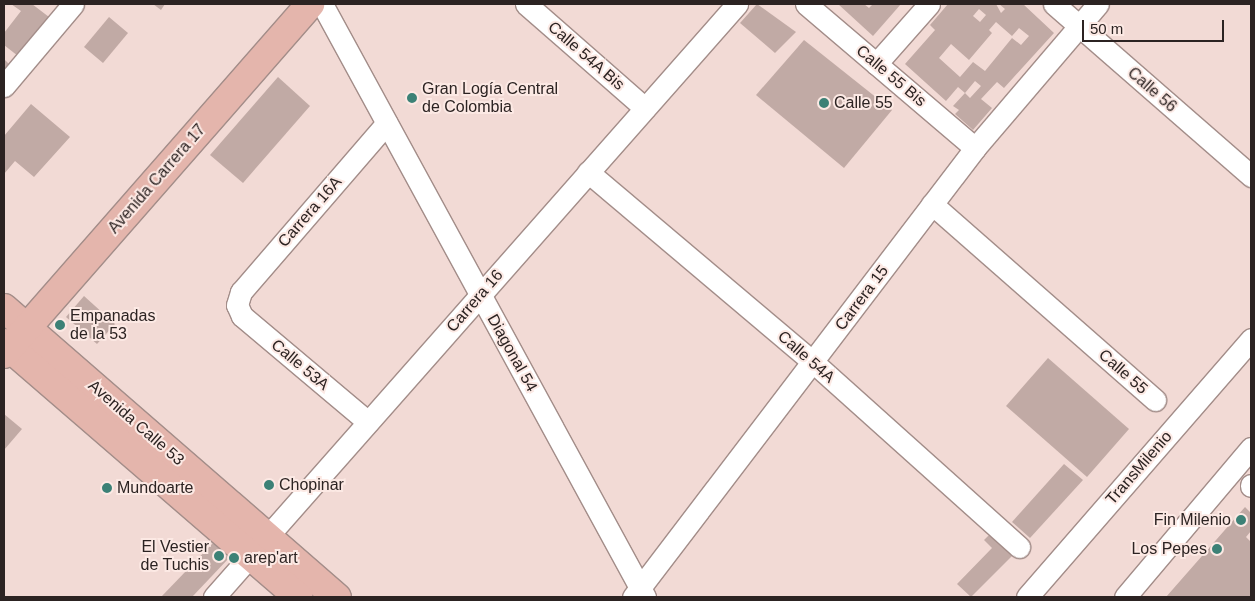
<!DOCTYPE html>
<html>
<head>
<meta charset="utf-8">
<style>
	body { margin:0 }
	#map { position:relative; width:1255px; height:601px; overflow:hidden; background:#f2dad5; font-family:Arial,sans-serif }
	div>[style] { position:absolute }
	.building>* { inset:0; background:#c1aaa5 }
	.roads { filter:drop-shadow(1px 0 #a38d89) drop-shadow(-1px 0 #a38d89) drop-shadow(0 1px #a38d89) drop-shadow(0 -1px #a38d89) }
	.minor>* { height:21px; margin:-10.5px; padding:0 10.5px; transform-origin:10.5px; border-radius:10.5px; background:#fff }
	.major>* { height:28px; margin:-14px; padding:0 14px; transform-origin:14px; border-radius:14px; background:#e4b5ac }
	.dots>* { width:14px; height:14px; translate:-50% -50%; box-sizing:border-box; border:2px solid #fce9e4; border-radius:50% }
	span { translate:-50% -50%; white-space:nowrap; text-align:center; line-height:1.15; -webkit-text-stroke:4px #fce9e4; paint-order:stroke }
	.street-label { font-size:16px; color:#2c2322 }
	.poi-label { font-size:16px; color:#2c2322 }
	.left { translate:0 -50%; text-align:left }
	.right { translate:-100% -50%; text-align:right }
	.frame { position:absolute; inset:0; border:5px solid #2c2322; pointer-events:none }
	.scale { position:absolute; left:1082px; top:20px; width:142px; height:22px; box-sizing:border-box; border:2px solid #2c2322; border-top:0; padding-left:6px; font-size:15px; line-height:18px; white-space:nowrap; color:#2c2322; -webkit-text-stroke:4px #fce9e4; paint-order:stroke }
</style>
</head>
<body>
<div id="map">
	<div class="building">
		<i style="clip-path:polygon(11px 4px,32px 4px,49px 17px,18px 56px,4px 45px,4px 33px,21px 11px)"></i>
		<i style="clip-path:polygon(153px 4px,165px 4px,161px 10px)"></i>
		<i style="clip-path:polygon(757px 4px,796px 32px,775px 53px,740px 23px)"></i>
		<i style="clip-path:polygon(838px 4px,864px 4px,869px 8px,873px 4px,901px 4px,873px 36px)"></i>
		<i style="clip-path:polygon(evenodd,948px 4px,996px 4px,1001px 13px,1005px 9px,999px 4px,1023px 4px,1054px 33px,1004px 88px,997px 82px,981px 99px,992px 108px,973px 130px,955px 114px,959px 110px,953px 106px,965px 93px,970px 98px,981px 86px,975px 81px,965px 93px,958px 87px,946px 101px,905px 64px,935px 30px,930px 25px,948px 4px,979px 9px,986px 15px,980px 22px,973px 16px,979px 9px,948px 4px,996px 22px,1012px 36px,1019px 28px,1029px 36px,1021px 45px,1012px 38px,985px 71px,973px 62px,960px 77px,939px 58px,951px 44px,969px 60px,992px 33px,989px 30px,996px 22px)"></i>
		<i style="clip-path:polygon(109px 17px,128px 33px,103px 63px,84px 47px)"></i>
		<i style="clip-path:polygon(804px 40px,892px 110px,844px 168px,756px 95px)"></i>
		<i style="clip-path:polygon(4px 59px,10px 65px,4px 73px)"></i>
		<i style="clip-path:polygon(278px 77px,310px 106px,243px 183px,210px 155px)"></i>
		<i style="clip-path:polygon(31px 104px,70px 137px,34px 177px,15px 161px,4px 174px,4px 136px)"></i>
		<i style="clip-path:polygon(84px 296px,115px 324px,97px 344px,66px 317px)"></i>
		<i style="clip-path:polygon(1048px 358px,1129px 429px,1087px 477px,1006px 406px)"></i>
		<i style="clip-path:polygon(4px 414px,22px 429px,4px 450px)"></i>
		<i style="clip-path:polygon(1064px 464px,1083px 480px,1030px 538px,1012px 522px)"></i>
		<i style="clip-path:polygon(1245px 507px,1251px 513px,1251px 531px,1246px 537px,1251px 542px,1251px 597px,1166px 597px)"></i>
		<i style="clip-path:polygon(991px 533px,1014px 554px,971px 597px,957px 584px,992px 548px,984px 540px)"></i>
		<i style="clip-path:polygon(213px 543px,229px 558px,192px 597px,161px 597px)"></i>
	</div>
	<div class="roads">
		<div class="minor">
			<i style="left:322px;top:4px;width:675px;rotate:61.42deg"></i>
			<i style="left:526px;top:4px;width:158px;rotate:41.2deg"></i>
			<i style="left:806px;top:4px;width:222px;rotate:40.4deg"></i>
			<i style="left:1054px;top:4px;width:262px;rotate:41.1deg"></i>
			<i style="left:876px;top:64px;width:80px;rotate:-48.5deg"></i>
			<i style="left:4px;top:86px;width:107px;rotate:-49.9deg"></i>
			<i style="left:588px;top:172px;width:294px;rotate:40.2deg"></i>
			<i style="left:813px;top:362px;width:277px;rotate:41.9deg"></i>
			<i style="left:932px;top:204px;width:297px;rotate:41.3deg"></i>
			<i style="left:368px;top:422px;width:165px;rotate:-139.9deg"></i>
			<i style="left:242px;top:316px;width:12px;rotate:-114deg"></i>
			<i style="left:237px;top:305px;width:14px;rotate:-73deg"></i>
			<i style="left:241px;top:292px;width:223px;rotate:-49.2deg"></i>
			<i style="left:1251px;top:485px;width:1px;rotate:90deg"></i>
			<i style="left:214px;top:597px;width:791px;rotate:-48.59deg"></i>
			<i style="left:633px;top:597px;width:564px;rotate:-52.7deg"></i>
			<i style="left:975px;top:148px;width:189px;rotate:-49.5deg"></i>
			<i style="left:1027px;top:597px;width:342px;rotate:-49deg"></i>
			<i style="left:1125px;top:597px;width:195px;rotate:-49.8deg"></i>
		</div>
		<div class="major">
			<i style="left:4px;top:308px;width:441px;rotate:41deg"></i>
			<i style="left:4px;top:343px;width:389px;rotate:40.8deg"></i>
			<i style="left:4px;top:354px;width:465px;rotate:-48.8deg"></i>
		</div>
	</div>
	<div class="dots">
		<i style="left:412px;top:98px;background:#3c8176"></i>
		<i style="left:824px;top:103px;background:#3c8176"></i>
		<i style="left:60px;top:325px;background:#3c8176"></i>
		<i style="left:269px;top:485px;background:#3c8176"></i>
		<i style="left:107px;top:488px;background:#3c8176"></i>
		<i style="left:1241px;top:520px;background:#3c8176"></i>
		<i style="left:1217px;top:549px;background:#3c8176"></i>
		<i style="left:219px;top:556px;background:#3c8176"></i>
		<i style="left:234px;top:558px;background:#3c8176"></i>
	</div>
	<div class="street-label">
		<span style="left:586px;top:56px;rotate:41deg">Calle 54A Bis</span>
		<span style="left:891px;top:76px;rotate:40deg">Calle 55 Bis</span>
		<span style="left:1152px;top:90px;rotate:41deg">Calle 56</span>
		<span style="left:157px;top:179px;rotate:-49deg">Avenida Carrera 17</span>
		<span style="left:310px;top:212px;rotate:-49deg">Carrera 16A</span>
		<span style="left:862px;top:298px;rotate:-53deg">Carrera 15</span>
		<span style="left:475px;top:301px;rotate:-49deg">Carrera 16</span>
		<span style="left:512px;top:353px;rotate:61deg">Diagonal 54</span>
		<span style="left:806px;top:357px;rotate:41deg">Calle 54A</span>
		<span style="left:300px;top:365px;rotate:40deg">Calle 53A</span>
		<span style="left:1123px;top:372px;rotate:41deg">Calle 55</span>
		<span style="left:136px;top:423px;rotate:41deg">Avenida Calle 53</span>
		<span style="left:1139px;top:468px;rotate:-49deg">TransMilenio</span>
	</div>
	<div class="poi-label">
		<span class="left" style="left:422px;top:98px">Gran Logía Central<br>de Colombia</span>
		<span class="left" style="left:834px;top:103px">Calle 55</span>
		<span class="left" style="left:70px;top:325px">Empanadas<br>de la 53</span>
		<span class="left" style="left:279px;top:485px">Chopinar</span>
		<span class="left" style="left:117px;top:488px">Mundoarte</span>
		<span class="right" style="left:1231px;top:520px">Fin Milenio</span>
		<span class="right" style="left:209px;top:556px">El Vestier<br>de Tuchis</span>
		<span class="right" style="left:1207px;top:549px">Los Pepes</span>
		<span class="left" style="left:244px;top:558px">arep'art</span>
	</div>
	<div class="frame"></div>
	<div class="scale">50 m</div>
</div>
</body>
</html>
